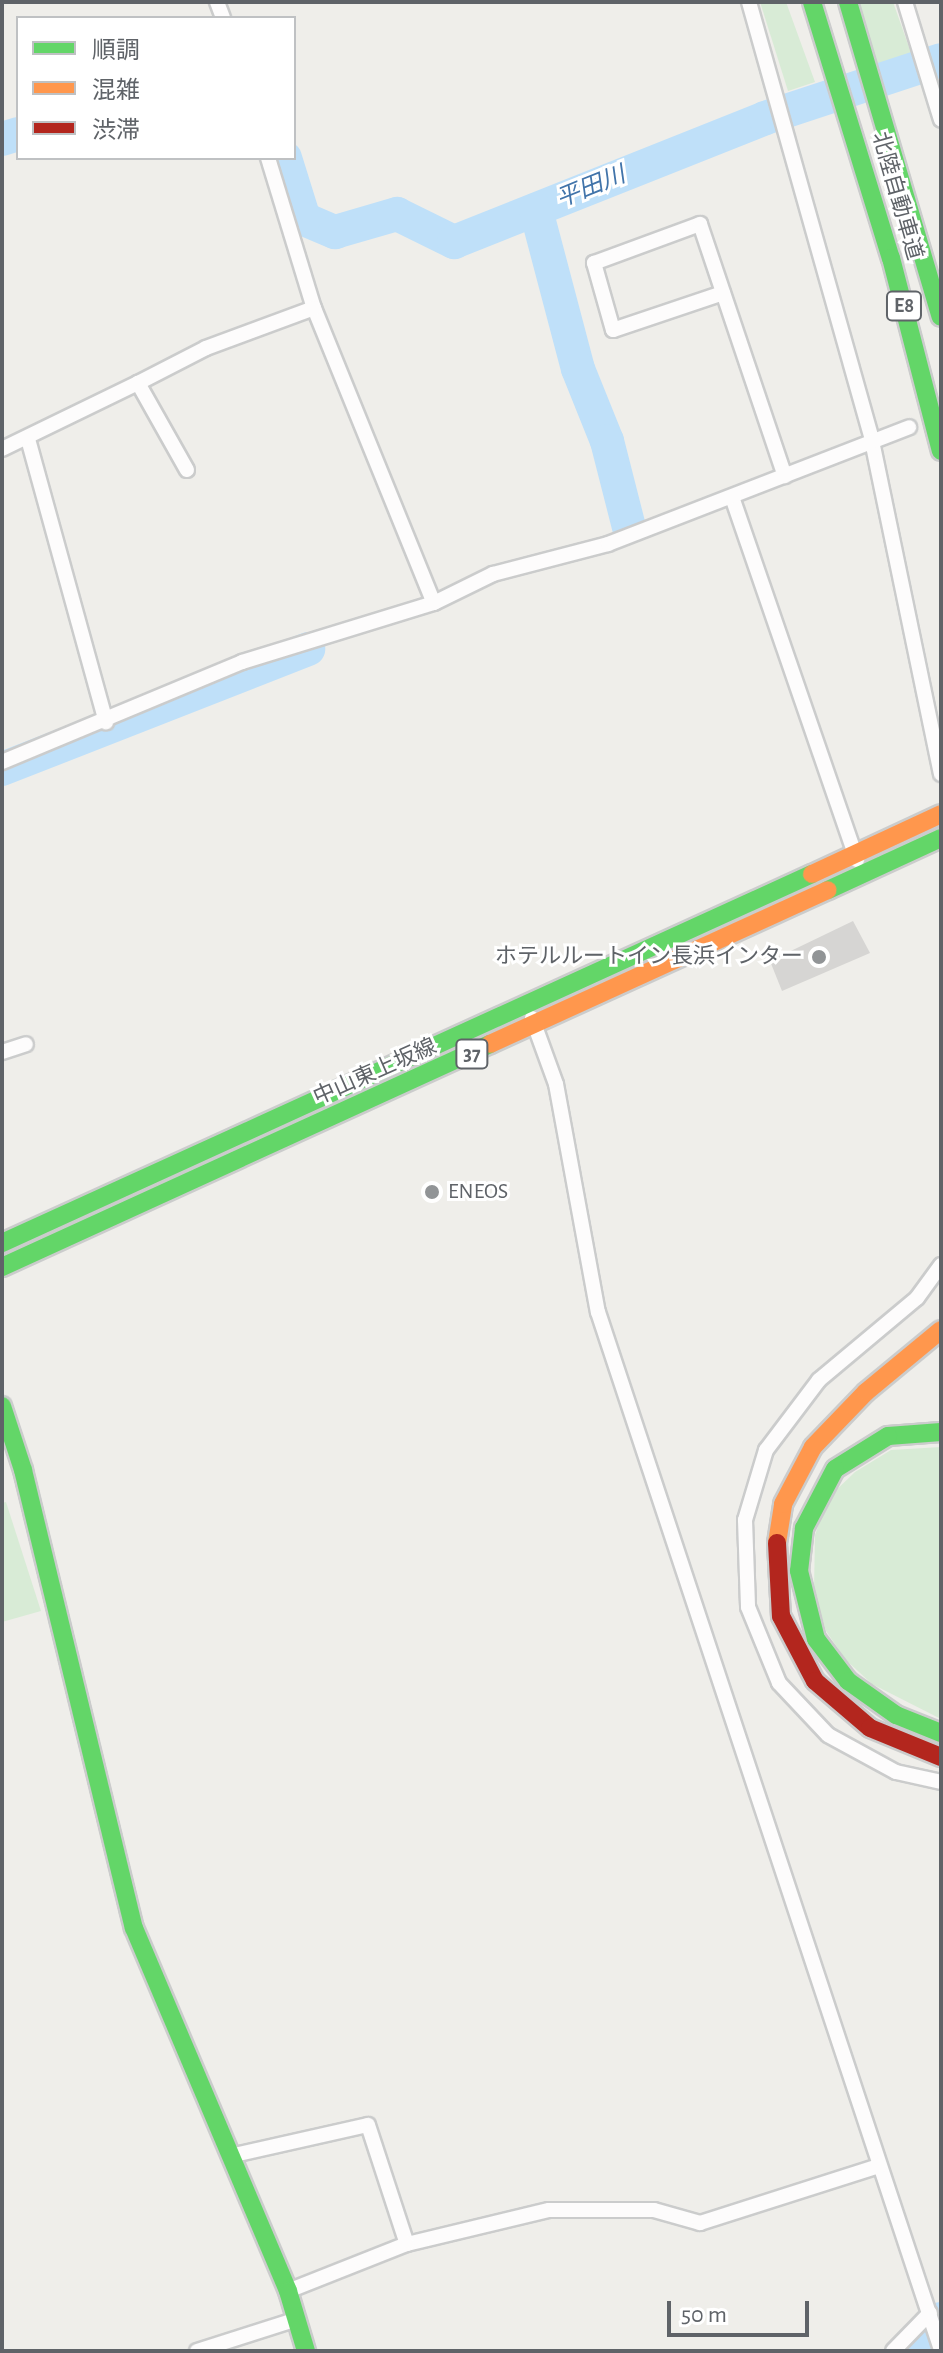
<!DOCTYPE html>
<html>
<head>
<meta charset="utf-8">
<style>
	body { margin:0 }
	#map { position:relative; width:943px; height:2353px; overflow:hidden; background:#efeeea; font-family:"Alegreya Sans","Noto Sans JP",sans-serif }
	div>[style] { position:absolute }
	.green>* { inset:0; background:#d8ebd6 }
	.river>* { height:34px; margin:-17px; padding:0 17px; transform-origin:17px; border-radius:17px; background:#bfe0f9 }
	.building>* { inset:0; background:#d6d5d3 }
	.roads { filter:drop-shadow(2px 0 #cbcccc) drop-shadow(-2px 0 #cbcccc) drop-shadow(0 2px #cbcccc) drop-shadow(0 -2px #cbcccc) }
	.street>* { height:14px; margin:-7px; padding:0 7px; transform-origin:7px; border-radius:7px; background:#fdfcfc }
	.fast>* { height:18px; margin:-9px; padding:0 9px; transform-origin:9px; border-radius:9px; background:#63d668 }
	.slow>* { height:18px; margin:-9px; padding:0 9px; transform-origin:9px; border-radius:9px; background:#ff974d }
	.jam>* { height:18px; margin:-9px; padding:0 9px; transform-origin:9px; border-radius:9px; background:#b3261e }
	.dots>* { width:22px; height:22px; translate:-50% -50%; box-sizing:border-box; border:4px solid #fff; border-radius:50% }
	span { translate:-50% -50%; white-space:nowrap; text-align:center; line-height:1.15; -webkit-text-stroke:6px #fff; paint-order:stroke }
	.shield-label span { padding:2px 6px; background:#fff; border:2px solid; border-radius:6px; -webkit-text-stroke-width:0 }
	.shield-label { font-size:20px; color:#5f6368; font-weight:700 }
	.street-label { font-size:22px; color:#5f6368 }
	.poi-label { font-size:22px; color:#5f6368 }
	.right { translate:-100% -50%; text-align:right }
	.left { translate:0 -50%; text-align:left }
	.water-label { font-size:24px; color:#4174aa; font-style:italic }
	.frame { position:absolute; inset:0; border:4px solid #5f6368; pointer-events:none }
	.legend { position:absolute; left:16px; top:16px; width:280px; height:144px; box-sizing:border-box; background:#fff; border:2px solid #bfc1c3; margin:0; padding:10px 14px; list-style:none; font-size:24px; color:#5f6368 }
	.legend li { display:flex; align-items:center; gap:16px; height:40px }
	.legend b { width:40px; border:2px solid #bfc1c3 }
	.scale { position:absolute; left:667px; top:2301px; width:142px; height:36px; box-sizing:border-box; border:4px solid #5f6368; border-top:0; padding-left:10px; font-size:24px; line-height:28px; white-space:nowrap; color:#5f6368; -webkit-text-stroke:6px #fff; paint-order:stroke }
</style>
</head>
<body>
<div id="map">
	<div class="green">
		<i style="clip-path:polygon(760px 2px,786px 2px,815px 82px,788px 91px)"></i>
		<i style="clip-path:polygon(856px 2px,893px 2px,915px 64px,881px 77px)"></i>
		<i style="clip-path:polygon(941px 1447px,941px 1719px,872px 1684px,846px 1660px,826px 1631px,814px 1590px,815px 1535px,829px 1497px,855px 1472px,891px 1450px)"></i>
		<i style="clip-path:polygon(6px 1502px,41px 1611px,2px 1622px,2px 1503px)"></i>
	</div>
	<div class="river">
		<i style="left:2px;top:139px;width:17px;rotate:-17deg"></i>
		<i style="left:285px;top:158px;width:64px;rotate:72.7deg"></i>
		<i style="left:304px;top:219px;width:34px;rotate:23deg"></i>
		<i style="left:335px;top:232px;width:65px;rotate:-16.2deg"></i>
		<i style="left:397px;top:214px;width:64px;rotate:26.2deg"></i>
		<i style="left:454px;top:242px;width:335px;rotate:-21.7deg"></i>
		<i style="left:765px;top:118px;width:185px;rotate:-18.2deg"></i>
		<i style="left:536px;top:210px;width:164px;rotate:75.2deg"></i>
		<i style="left:578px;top:369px;width:78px;rotate:68.1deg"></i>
		<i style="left:607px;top:441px;width:89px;rotate:75.7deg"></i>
		<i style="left:2px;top:769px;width:329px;rotate:-21.4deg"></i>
		<i style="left:904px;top:2351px;width:49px;rotate:-40.9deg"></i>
	</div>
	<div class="building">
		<i style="clip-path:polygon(853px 921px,870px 953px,782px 991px,770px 961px)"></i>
	</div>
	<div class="roads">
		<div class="street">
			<i style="left:217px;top:2px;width:17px;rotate:69deg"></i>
			<i style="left:749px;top:2px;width:456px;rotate:74.3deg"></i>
			<i style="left:872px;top:441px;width:340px;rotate:78.3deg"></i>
			<i style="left:905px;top:2px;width:123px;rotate:73deg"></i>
			<i style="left:268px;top:158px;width:157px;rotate:73deg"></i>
			<i style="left:314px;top:308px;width:318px;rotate:67.9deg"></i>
			<i style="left:723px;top:293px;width:116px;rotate:161.4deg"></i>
			<i style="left:613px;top:330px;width:70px;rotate:-105.8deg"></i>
			<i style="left:594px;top:263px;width:113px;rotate:-20.2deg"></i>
			<i style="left:700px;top:224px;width:266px;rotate:71.4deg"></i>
			<i style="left:28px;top:439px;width:294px;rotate:74.6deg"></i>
			<i style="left:2px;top:449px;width:151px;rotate:-25.9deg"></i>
			<i style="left:187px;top:470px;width:100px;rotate:-119.4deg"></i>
			<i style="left:138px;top:383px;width:76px;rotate:-27.2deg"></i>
			<i style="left:206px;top:348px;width:115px;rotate:-20.3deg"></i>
			<i style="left:732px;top:497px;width:384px;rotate:71deg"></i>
			<i style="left:2px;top:762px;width:260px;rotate:-22.6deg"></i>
			<i style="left:242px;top:662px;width:201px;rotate:-17.1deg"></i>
			<i style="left:434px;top:603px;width:66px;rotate:-26.2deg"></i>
			<i style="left:493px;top:574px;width:119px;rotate:-14.6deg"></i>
			<i style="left:608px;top:544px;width:323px;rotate:-21.2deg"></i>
			<i style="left:532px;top:1018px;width:70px;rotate:70deg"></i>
			<i style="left:556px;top:1084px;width:232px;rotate:79.6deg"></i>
			<i style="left:598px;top:1312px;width:1093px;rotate:71.71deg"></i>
			<i style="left:2px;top:1052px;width:25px;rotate:-18deg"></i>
			<i style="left:941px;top:1265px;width:41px;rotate:126deg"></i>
			<i style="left:917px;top:1298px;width:128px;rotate:140.1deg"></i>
			<i style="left:819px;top:1380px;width:88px;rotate:127.1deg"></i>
			<i style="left:766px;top:1450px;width:73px;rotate:106.7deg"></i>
			<i style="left:745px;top:1520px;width:87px;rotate:88deg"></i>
			<i style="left:748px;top:1607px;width:82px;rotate:67.8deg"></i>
			<i style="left:779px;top:1683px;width:71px;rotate:46.7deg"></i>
			<i style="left:828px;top:1735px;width:77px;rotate:28.6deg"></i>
			<i style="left:896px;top:1772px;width:46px;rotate:12.5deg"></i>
			<i style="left:230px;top:2156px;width:141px;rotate:-12.7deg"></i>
			<i style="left:368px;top:2125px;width:125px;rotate:71.9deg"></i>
			<i style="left:407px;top:2244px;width:146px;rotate:-13.5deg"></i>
			<i style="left:549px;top:2210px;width:105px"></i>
			<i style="left:654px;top:2210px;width:48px;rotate:15.8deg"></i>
			<i style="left:700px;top:2223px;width:188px;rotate:-17.7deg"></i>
			<i style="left:288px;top:2291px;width:128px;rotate:-21.6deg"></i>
			<i style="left:197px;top:2351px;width:102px;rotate:-17.7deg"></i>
			<i style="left:893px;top:2351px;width:53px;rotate:-45.8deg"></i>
		</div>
		<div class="fast">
			<i style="left:812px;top:2px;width:268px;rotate:72.9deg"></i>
			<i style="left:891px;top:258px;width:199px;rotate:75.5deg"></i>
			<i style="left:848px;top:2px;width:328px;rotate:73.6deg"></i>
			<i style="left:828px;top:890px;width:124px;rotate:-24.7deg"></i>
			<i style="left:2px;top:1243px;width:890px;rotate:-24.49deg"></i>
			<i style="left:2px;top:1267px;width:537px;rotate:-24.56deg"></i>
			<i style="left:2px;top:1406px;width:67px;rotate:71.8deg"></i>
			<i style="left:23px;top:1470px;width:471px;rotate:76.4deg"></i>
			<i style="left:134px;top:1928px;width:394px;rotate:67deg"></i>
			<i style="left:288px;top:2291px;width:63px;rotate:73.3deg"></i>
			<i style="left:941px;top:1432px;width:53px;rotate:175.7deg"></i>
			<i style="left:888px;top:1436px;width:62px;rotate:148.1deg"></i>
			<i style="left:835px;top:1469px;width:67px;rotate:117.7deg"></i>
			<i style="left:804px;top:1528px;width:43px;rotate:96.6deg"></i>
			<i style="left:799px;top:1571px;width:70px;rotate:76deg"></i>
			<i style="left:816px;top:1639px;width:53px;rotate:52.7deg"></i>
			<i style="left:848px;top:1681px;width:59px;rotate:35.3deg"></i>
			<i style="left:896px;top:1715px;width:48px;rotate:21.8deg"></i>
		</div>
		<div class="slow">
			<i style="left:812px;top:874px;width:142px;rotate:-24.9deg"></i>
			<i style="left:490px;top:1044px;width:371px;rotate:-24.5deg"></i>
			<i style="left:777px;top:1543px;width:39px;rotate:-81deg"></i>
			<i style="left:783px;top:1504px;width:64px;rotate:-62.2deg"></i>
			<i style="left:813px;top:1447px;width:76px;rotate:-46.1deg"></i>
			<i style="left:866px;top:1392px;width:97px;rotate:-39.6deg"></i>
		</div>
		<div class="jam">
			<i style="left:777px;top:1543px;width:73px;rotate:86.9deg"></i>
			<i style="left:781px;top:1616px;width:73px;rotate:62.4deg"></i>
			<i style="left:815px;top:1681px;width:72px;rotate:40.5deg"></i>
			<i style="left:870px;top:1728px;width:77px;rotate:22.2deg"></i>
		</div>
	</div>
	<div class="dots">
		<i style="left:819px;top:957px;background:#919496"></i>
		<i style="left:432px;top:1192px;background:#919496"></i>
	</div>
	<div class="shield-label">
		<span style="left:904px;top:306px">E8</span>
		<span style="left:472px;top:1054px">37</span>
	</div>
	<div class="street-label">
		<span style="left:897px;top:196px;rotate:74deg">北陸自動車道</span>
		<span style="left:375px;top:1072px;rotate:-24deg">中山東上坂線</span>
	</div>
	<div class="poi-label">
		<span class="right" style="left:803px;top:957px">ホテルルートイン長浜インター</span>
		<span class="left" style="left:448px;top:1192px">ENEOS</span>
	</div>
	<div class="water-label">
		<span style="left:591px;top:188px;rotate:-22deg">平田川</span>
	</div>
	<div class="frame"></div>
	<ul class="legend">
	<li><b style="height:10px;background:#63d668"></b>順調</li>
	<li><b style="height:10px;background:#ff974d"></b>混雑</li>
	<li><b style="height:10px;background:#b3261e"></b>渋滞</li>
	</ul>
	<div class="scale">50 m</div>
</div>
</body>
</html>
